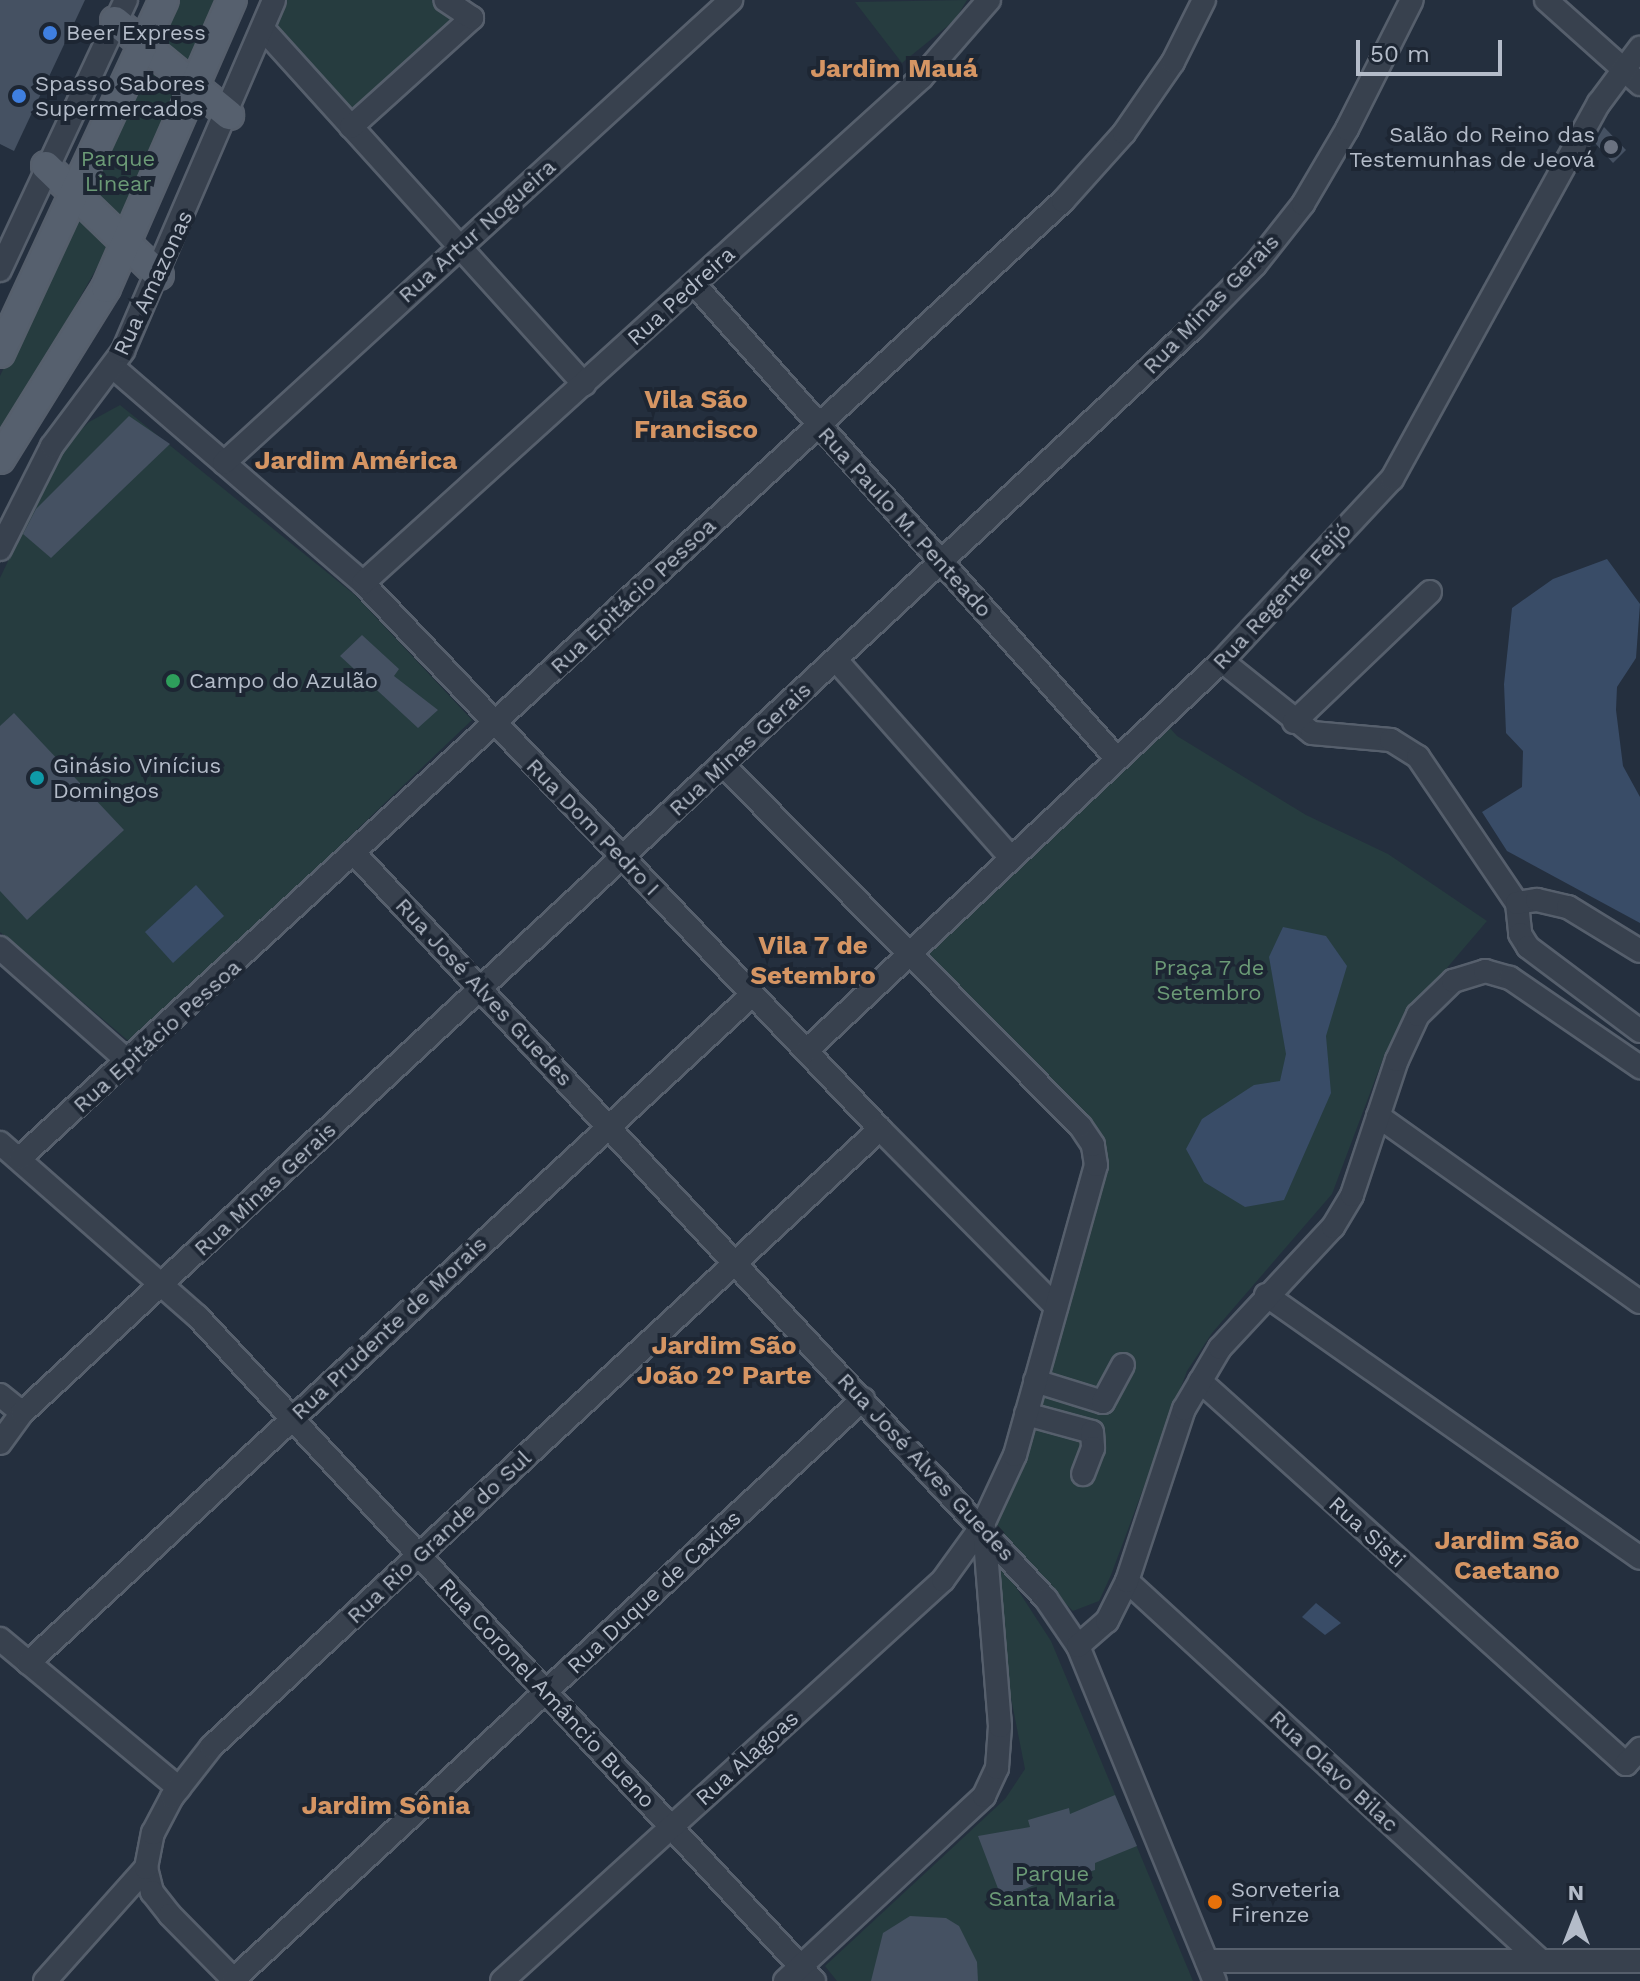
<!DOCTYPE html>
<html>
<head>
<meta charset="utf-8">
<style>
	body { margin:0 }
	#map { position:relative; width:1640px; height:1981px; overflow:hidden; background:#242f3e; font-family:"Work Sans",sans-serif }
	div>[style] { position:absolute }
	.green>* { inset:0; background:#263c3f }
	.water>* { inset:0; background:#394c67 }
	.building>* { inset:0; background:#455162 }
	.roads { filter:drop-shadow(2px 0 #565f6c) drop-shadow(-2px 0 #565f6c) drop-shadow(0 2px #565f6c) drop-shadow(0 -2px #565f6c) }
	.minor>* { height:22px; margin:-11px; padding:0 11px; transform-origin:11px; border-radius:11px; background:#38414e }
	.major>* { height:28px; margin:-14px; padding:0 14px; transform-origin:14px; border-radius:14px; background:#56606e }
	.dots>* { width:22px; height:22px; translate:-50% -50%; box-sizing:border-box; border:4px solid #1d2633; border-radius:50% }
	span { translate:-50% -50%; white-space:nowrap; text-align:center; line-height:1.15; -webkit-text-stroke:8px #1d2633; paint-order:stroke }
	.poi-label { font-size:22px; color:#b4bcc9 }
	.left { translate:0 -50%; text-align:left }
	.right { translate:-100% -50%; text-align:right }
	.park-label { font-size:22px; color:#6b9a76 }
	.street-label { font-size:22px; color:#b4bcc9 }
	.quarter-label { font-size:26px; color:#d59563; font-weight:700 }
	.north { position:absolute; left:1536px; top:1877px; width:80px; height:80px; -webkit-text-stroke:6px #1d2633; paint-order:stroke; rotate:0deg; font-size:22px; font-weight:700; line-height:32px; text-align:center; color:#b4bcc9 }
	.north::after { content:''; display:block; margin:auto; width:28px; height:36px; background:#b4bcc9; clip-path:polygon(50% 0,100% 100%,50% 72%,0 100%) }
	.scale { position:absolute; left:1356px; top:40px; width:146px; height:36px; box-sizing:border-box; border:4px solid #b4bcc9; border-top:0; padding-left:10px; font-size:24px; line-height:28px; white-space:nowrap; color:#b4bcc9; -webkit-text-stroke:6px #1d2633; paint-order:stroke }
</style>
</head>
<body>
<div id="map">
	<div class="green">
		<i style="clip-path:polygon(173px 0,221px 0,103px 257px,0 438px,0 376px)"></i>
		<i style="clip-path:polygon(283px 0,431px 0,456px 16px,354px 112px,272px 26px)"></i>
		<i style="clip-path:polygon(967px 0,955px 20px,902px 63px,855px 2px)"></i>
		<i style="clip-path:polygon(120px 405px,355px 595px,472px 720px,132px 1044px,0 932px,0 578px,61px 449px,89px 422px)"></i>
		<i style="clip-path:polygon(1162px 719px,1177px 736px,1306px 815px,1388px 854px,1487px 921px,1411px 1010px,1384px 1056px,1332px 1194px,1212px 1333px,1187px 1371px,1111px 1575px,1099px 1601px,1073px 1611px,987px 1525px,1095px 1144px,919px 950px)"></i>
		<i style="clip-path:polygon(999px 1561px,1051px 1641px,1193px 1981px,837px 1981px,825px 1966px,1005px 1799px,1025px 1769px,989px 1587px)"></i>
	</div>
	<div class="water">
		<i style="clip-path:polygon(1607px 559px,1640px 604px,1636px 658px,1617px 687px,1616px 710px,1623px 766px,1640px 797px,1640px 923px,1507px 851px,1482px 812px,1522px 787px,1523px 751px,1506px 733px,1504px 684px,1512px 608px,1553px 579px)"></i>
		<i style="clip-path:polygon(196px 885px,224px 916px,173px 963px,145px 932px)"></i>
		<i style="clip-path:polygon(1283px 927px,1326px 936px,1347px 966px,1326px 1036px,1331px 1093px,1284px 1200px,1245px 1207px,1204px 1182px,1186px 1149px,1202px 1119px,1254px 1085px,1280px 1081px,1286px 1054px,1269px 957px)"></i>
		<i style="clip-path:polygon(1316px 1603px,1341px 1623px,1325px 1635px,1302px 1617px)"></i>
	</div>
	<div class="building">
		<i style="clip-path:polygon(0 0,85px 0,14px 151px,0 144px)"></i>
		<i style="clip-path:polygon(1604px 127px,1626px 150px,1613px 163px,1595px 143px)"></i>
		<i style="clip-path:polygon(129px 416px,170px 444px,51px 558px,23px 534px,36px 509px)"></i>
		<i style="clip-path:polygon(362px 635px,399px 669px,394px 676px,438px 710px,418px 728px,340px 656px)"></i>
		<i style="clip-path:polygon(14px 713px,124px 830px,27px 920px,0 891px,0 726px)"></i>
		<i style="clip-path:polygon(1115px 1795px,1137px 1846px,1095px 1863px,1095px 1870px,1055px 1882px,1050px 1878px,1002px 1899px,978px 1836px,1030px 1827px,1028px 1820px,1069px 1808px,1070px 1814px)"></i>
		<i style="clip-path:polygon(910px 1916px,946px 1918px,959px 1926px,977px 1962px,978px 1981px,871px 1981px,883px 1933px)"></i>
	</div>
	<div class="roads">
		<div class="minor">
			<i style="left:1546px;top:0;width:126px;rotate:41.8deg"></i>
			<i style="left:263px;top:29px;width:479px;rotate:47.9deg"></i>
			<i style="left:351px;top:127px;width:163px;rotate:-42deg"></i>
			<i style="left:472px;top:18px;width:32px;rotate:-146deg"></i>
			<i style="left:0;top:270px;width:298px;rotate:-65deg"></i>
			<i style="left:694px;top:284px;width:636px;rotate:48.31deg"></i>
			<i style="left:113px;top:367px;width:330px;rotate:40.8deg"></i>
			<i style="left:363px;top:583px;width:752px;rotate:46.56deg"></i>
			<i style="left:880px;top:1129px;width:250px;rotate:45.3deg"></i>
			<i style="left:224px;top:463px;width:687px;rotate:-42.4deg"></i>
			<i style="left:0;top:549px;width:115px;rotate:-63.2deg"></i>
			<i style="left:52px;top:446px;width:119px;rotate:-53.2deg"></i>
			<i style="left:123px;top:351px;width:382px;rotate:-66.7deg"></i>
			<i style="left:363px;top:583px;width:754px;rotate:-42.15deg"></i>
			<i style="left:922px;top:77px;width:102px;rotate:-49deg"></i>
			<i style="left:836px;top:660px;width:264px;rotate:48.5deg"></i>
			<i style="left:1222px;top:661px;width:115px;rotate:38.7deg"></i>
			<i style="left:1312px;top:733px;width:79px;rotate:5.1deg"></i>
			<i style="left:1391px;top:740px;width:32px;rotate:32deg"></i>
			<i style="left:1418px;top:757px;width:176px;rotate:55.9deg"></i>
			<i style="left:1517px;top:903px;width:31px;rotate:84deg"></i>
			<i style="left:1520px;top:934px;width:15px;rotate:58deg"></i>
			<i style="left:1528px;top:947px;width:140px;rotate:36.9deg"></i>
			<i style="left:1294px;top:722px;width:188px;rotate:-43.7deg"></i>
			<i style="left:355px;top:854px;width:1016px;rotate:47.15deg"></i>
			<i style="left:1046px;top:1599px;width:57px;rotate:55.8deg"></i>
			<i style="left:1078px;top:1646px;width:362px;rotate:67.8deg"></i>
			<i style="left:1517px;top:903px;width:20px;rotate:-9deg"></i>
			<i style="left:1537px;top:900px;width:32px;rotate:13deg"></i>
			<i style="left:1568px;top:907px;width:84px;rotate:31.4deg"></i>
			<i style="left:0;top:948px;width:172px;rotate:41.5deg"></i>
			<i style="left:806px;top:1051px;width:570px;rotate:-43.15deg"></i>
			<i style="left:1222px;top:661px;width:249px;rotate:-47deg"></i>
			<i style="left:1392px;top:479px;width:429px;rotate:-61.2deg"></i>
			<i style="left:1599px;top:103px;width:69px;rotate:-53.3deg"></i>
			<i style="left:1378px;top:1116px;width:321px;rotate:35.4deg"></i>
			<i style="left:0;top:1143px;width:262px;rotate:41.3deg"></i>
			<i style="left:197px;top:1316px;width:907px;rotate:47.14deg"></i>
			<i style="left:20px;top:1158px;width:1416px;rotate:-42.54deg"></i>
			<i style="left:1063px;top:201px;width:91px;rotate:-48.1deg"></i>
			<i style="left:1124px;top:133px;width:86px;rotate:-55.4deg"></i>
			<i style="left:1173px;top:62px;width:69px;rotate:-63.4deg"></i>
			<i style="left:1266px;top:1295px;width:457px;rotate:35.1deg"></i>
			<i style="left:1035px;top:1381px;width:71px;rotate:17.2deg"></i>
			<i style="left:1103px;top:1402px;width:42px;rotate:-61.6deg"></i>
			<i style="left:1200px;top:1381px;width:573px;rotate:41.96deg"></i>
			<i style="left:1626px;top:1764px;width:21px;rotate:-47deg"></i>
			<i style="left:0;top:1395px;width:28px;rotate:39deg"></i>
			<i style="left:1026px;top:1414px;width:68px;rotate:15.3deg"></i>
			<i style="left:1092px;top:1432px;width:16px;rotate:86deg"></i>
			<i style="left:1093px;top:1448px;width:28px;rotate:111deg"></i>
			<i style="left:0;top:1443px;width:37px;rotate:-54deg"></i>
			<i style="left:22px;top:1413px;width:1596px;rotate:-42.82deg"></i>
			<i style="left:1193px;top:328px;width:88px;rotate:-45.5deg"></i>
			<i style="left:1255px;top:265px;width:78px;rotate:-51.8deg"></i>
			<i style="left:1303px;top:204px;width:87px;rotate:-59.6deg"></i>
			<i style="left:1347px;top:129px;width:144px;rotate:-63.3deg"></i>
			<i style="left:1127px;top:1581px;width:562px;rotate:42.55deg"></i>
			<i style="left:0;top:1639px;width:233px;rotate:39.8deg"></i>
			<i style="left:1078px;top:1646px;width:38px;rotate:-41deg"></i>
			<i style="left:1107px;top:1621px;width:45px;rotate:-63.4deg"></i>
			<i style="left:1127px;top:1581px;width:181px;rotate:-71.7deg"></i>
			<i style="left:1184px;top:1409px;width:71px;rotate:-59.5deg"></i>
			<i style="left:1220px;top:1348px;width:166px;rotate:-47deg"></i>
			<i style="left:1333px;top:1227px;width:37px;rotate:-59deg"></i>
			<i style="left:1352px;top:1195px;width:142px;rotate:-71.6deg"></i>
			<i style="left:1397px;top:1060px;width:50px;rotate:-65deg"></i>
			<i style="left:1418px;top:1015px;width:49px;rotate:-44.2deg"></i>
			<i style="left:1453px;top:981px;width:34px;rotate:-17deg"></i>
			<i style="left:1485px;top:971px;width:26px;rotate:16deg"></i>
			<i style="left:1510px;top:978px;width:158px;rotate:34.4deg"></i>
			<i style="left:28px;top:1663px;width:985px;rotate:-42.7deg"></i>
			<i style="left:146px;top:1868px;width:25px;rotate:76deg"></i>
			<i style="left:152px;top:1892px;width:29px;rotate:52deg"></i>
			<i style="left:170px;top:1915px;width:93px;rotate:45.4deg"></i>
			<i style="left:1207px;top:1961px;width:433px"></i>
			<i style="left:233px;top:1980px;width:857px;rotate:-42.68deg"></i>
			<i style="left:45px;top:1981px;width:152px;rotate:-48.2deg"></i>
			<i style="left:146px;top:1868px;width:36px;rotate:-79deg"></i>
			<i style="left:153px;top:1833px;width:41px;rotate:-62.2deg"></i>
			<i style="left:172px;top:1797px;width:63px;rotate:-52deg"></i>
			<i style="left:211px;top:1747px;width:911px;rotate:-42.73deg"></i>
			<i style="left:502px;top:1981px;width:596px;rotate:-42.28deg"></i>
			<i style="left:943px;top:1580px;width:67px;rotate:-54.2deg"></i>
			<i style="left:982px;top:1526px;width:78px;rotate:-65.1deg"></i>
			<i style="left:1015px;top:1455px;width:301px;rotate:-74.4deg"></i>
			<i style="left:1096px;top:1165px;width:20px;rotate:-99deg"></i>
			<i style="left:1093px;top:1145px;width:23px;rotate:-124deg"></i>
			<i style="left:1080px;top:1126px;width:508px;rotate:-134.68deg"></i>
			<i style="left:785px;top:1981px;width:272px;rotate:-42.9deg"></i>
			<i style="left:984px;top:1796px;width:31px;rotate:-65deg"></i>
			<i style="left:997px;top:1768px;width:42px;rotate:-85.9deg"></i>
			<i style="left:1000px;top:1726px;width:199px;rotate:-94.6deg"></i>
		</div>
		<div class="major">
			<i style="left:115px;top:21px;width:148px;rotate:39.5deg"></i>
			<i style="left:46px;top:166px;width:157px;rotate:44deg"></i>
			<i style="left:0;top:353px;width:389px;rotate:-65.1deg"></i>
			<i style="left:0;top:459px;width:201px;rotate:-58.2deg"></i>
			<i style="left:106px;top:288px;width:314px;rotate:-66.4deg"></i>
		</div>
	</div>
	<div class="dots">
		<i style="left:50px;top:33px;background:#3f7fe0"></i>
		<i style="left:19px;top:96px;background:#3f7fe0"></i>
		<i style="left:1611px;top:147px;background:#6b7280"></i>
		<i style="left:173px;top:681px;background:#2e9e5b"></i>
		<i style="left:37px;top:778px;background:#0f9aa8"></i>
		<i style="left:1215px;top:1902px;background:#e8710a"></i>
	</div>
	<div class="poi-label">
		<span class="left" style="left:66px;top:33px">Beer Express</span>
		<span class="left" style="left:35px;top:96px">Spasso Sabores<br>Supermercados</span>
		<span class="right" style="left:1595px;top:147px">Salão do Reino das<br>Testemunhas de Jeová</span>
		<span class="left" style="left:189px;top:681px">Campo do Azulão</span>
		<span class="left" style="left:53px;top:778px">Ginásio Vinícius<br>Domingos</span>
		<span class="left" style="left:1231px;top:1902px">Sorveteria<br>Firenze</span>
	</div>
	<div class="park-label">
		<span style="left:118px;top:171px">Parque<br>Linear</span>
		<span style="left:1209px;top:980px">Praça 7 de<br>Setembro</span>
		<span style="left:1052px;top:1886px">Parque<br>Santa Maria</span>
	</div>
	<div class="street-label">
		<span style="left:477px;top:231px;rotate:-42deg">Rua Artur Nogueira</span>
		<span style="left:153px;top:283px;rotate:-65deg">Rua Amazonas</span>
		<span style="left:681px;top:296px;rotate:-42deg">Rua Pedreira</span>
		<span style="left:1211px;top:304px;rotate:-46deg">Rua Minas Gerais</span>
		<span style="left:905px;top:522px;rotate:48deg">Rua Paulo M. Penteado</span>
		<span style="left:633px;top:596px;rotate:-43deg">Rua Epitácio Pessoa</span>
		<span style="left:1282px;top:596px;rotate:-47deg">Rua Regente Feijó</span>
		<span style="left:740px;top:749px;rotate:-43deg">Rua Minas Gerais</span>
		<span style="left:593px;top:827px;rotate:46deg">Rua Dom Pedro I</span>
		<span style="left:484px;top:992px;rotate:47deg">Rua José Alves Guedes</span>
		<span style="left:157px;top:1036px;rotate:-42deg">Rua Epitácio Pessoa</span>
		<span style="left:265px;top:1189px;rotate:-43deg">Rua Minas Gerais</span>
		<span style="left:389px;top:1328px;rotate:-43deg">Rua Prudente de Morais</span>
		<span style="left:926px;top:1467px;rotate:47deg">Rua José Alves Guedes</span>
		<span style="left:1367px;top:1532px;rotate:42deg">Rua Sisti</span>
		<span style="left:439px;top:1537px;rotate:-43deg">Rua Rio Grande do Sul</span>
		<span style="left:654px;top:1592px;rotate:-43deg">Rua Duque de Caxias</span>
		<span style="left:547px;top:1693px;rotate:47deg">Rua Coronel Amâncio Bueno</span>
		<span style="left:747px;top:1758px;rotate:-42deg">Rua Alagoas</span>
		<span style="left:1334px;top:1771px;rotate:43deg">Rua Olavo Bilac</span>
	</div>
	<div class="quarter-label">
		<span style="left:894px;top:69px">Jardim Mauá</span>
		<span style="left:696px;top:415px">Vila São<br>Francisco</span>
		<span style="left:356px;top:461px">Jardim América</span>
		<span style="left:813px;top:961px">Vila 7 de<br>Setembro</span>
		<span style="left:724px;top:1361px">Jardim São<br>João 2° Parte</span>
		<span style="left:1507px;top:1556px">Jardim São<br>Caetano</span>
		<span style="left:386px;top:1806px">Jardim Sônia</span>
	</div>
	<div class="north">N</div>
	<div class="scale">50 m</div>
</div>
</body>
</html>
